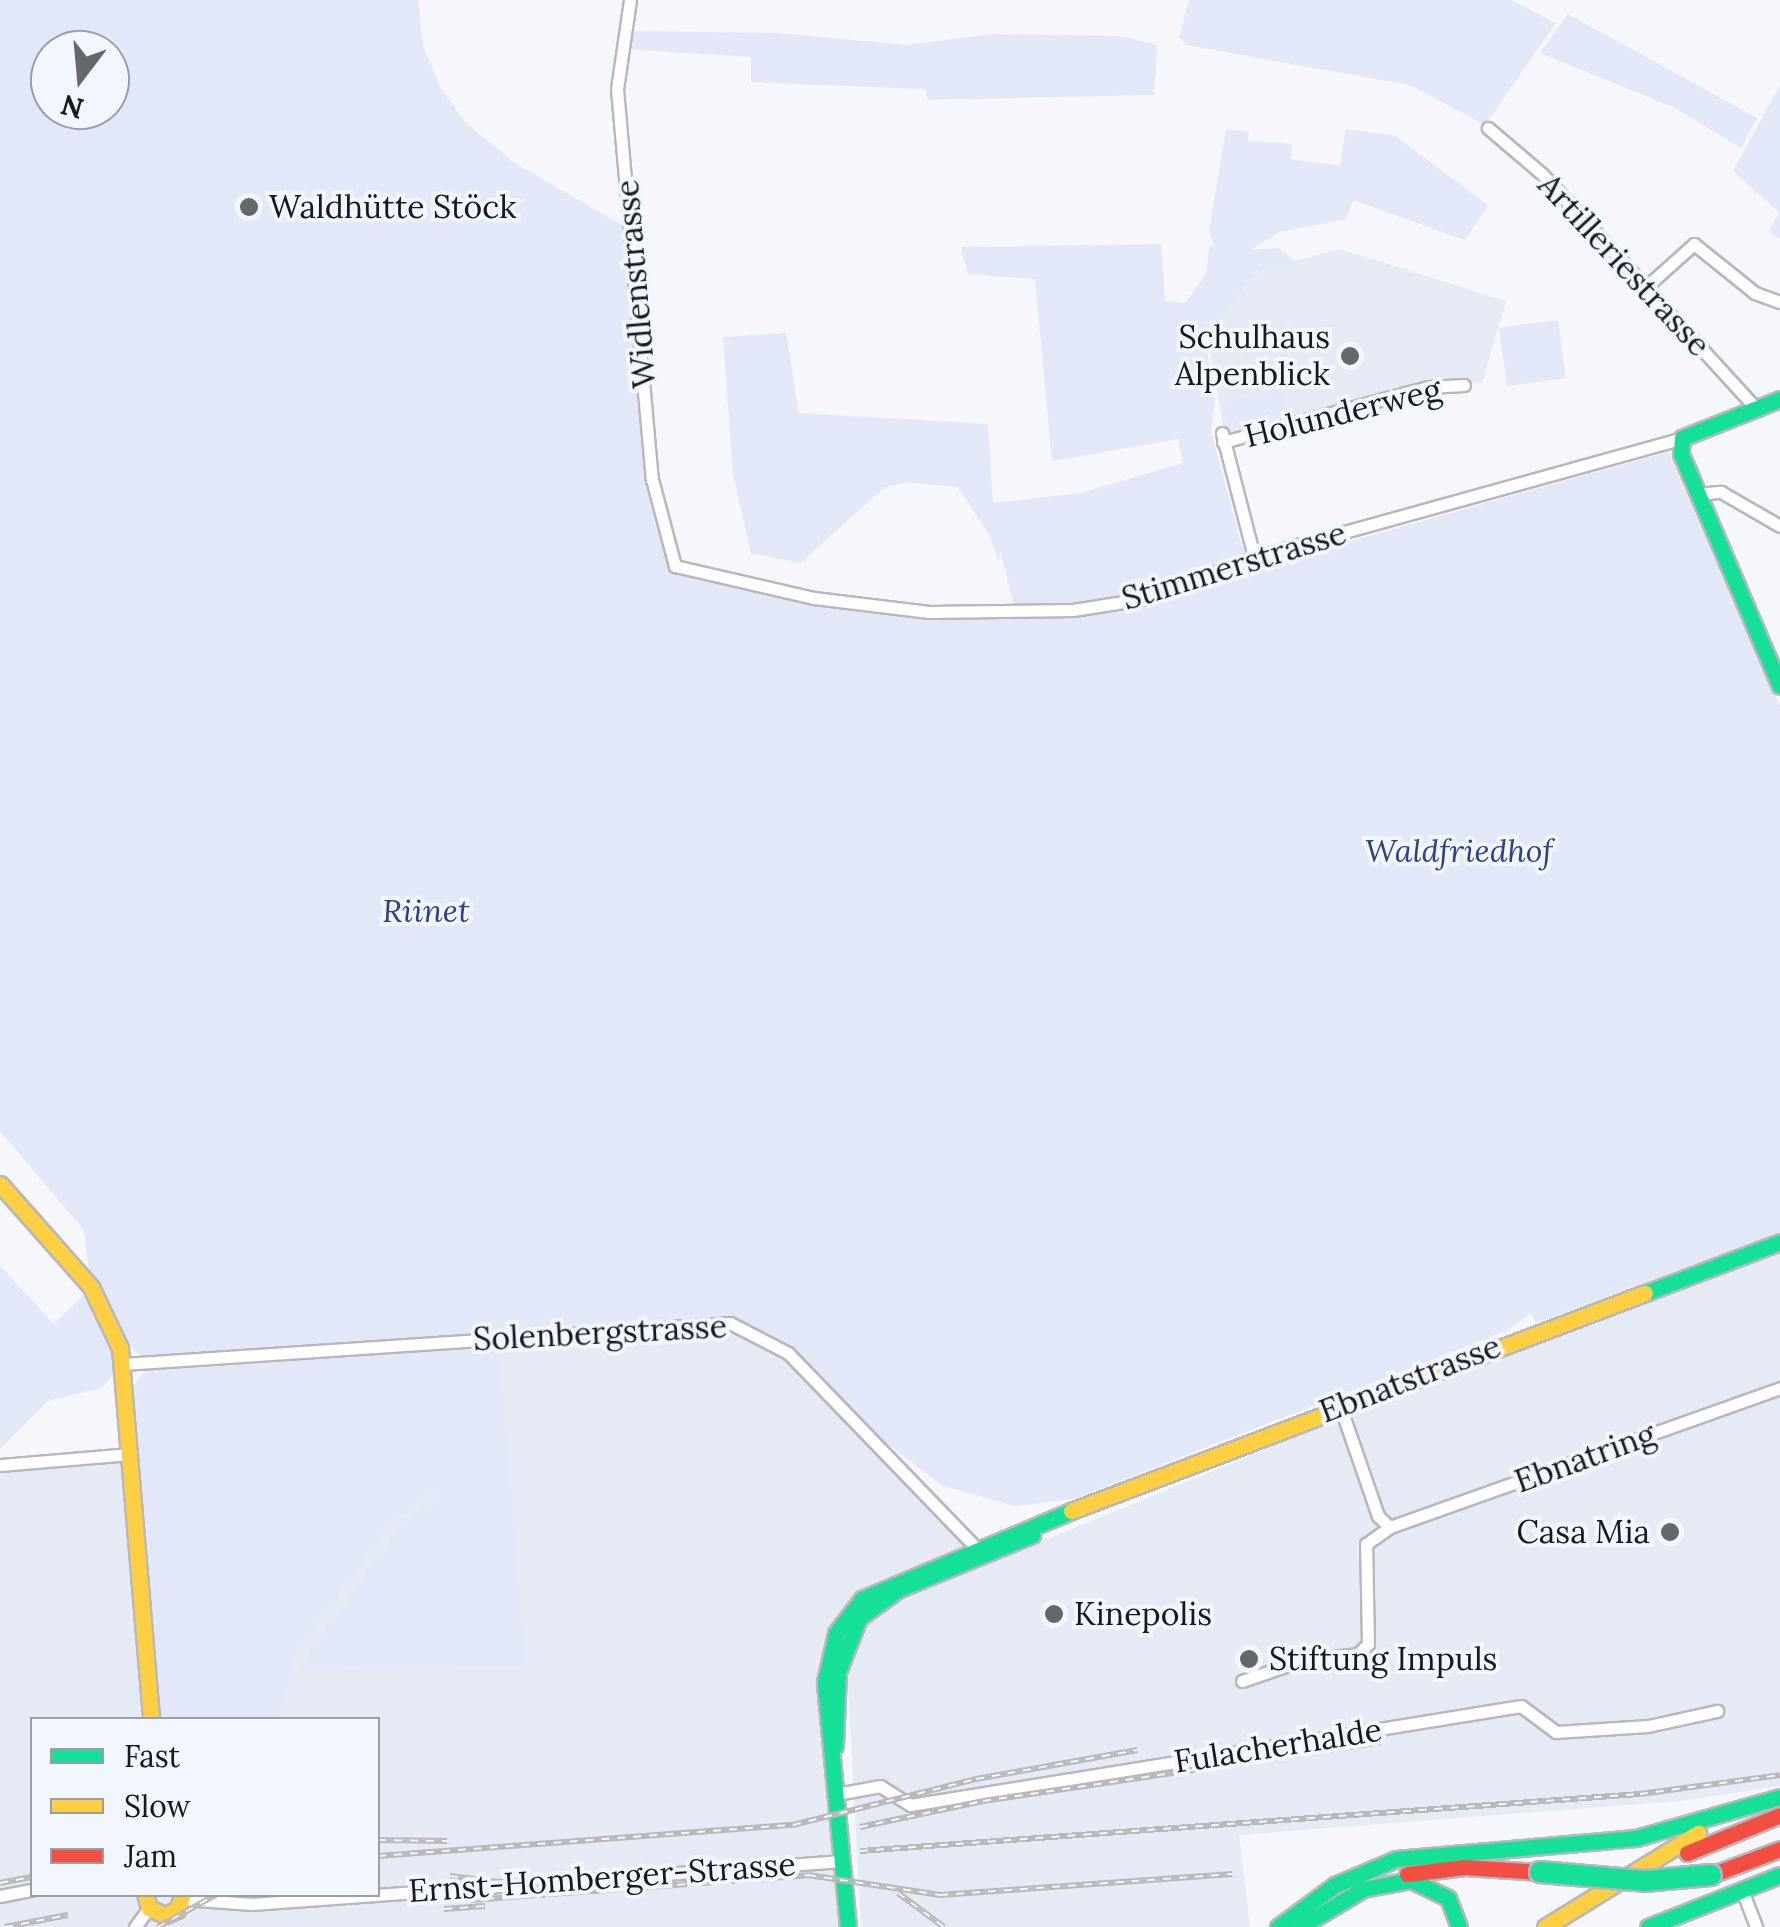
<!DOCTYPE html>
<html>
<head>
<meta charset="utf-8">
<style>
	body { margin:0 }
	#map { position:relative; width:1780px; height:1927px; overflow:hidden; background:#f5f7fc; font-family:Lora,serif }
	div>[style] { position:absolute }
	.built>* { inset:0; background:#e5eaf5 }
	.green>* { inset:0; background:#e2e8f7 }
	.roads { filter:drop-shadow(2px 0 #b7b8bc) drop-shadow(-2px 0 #b7b8bc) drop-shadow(0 2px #b7b8bc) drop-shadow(0 -2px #b7b8bc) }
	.street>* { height:11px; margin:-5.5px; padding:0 5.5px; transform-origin:5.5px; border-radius:5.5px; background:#fefeff }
	.fast>* { height:15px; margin:-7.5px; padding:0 7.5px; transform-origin:7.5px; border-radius:7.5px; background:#16e098 }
	.slow>* { height:15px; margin:-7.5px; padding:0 7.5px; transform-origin:7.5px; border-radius:7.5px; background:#ffcf43 }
	.jam>* { height:15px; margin:-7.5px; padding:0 7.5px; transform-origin:7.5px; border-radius:7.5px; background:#f24e42 }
	.rail>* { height:6px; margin-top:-3px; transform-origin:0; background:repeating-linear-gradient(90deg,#f2f6ff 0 8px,#b9b9ba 0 16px); box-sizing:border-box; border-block:2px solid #b9b9ba }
	.bridges { filter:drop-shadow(2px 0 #b4b7c2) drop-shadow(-2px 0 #b4b7c2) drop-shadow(0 2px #b4b7c2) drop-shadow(0 -2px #b4b7c2) }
	.fast-bridge>* { height:20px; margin:-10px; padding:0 10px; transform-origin:10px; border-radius:10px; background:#16e098 }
	.dots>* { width:28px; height:28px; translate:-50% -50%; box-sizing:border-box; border:5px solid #f2f6ff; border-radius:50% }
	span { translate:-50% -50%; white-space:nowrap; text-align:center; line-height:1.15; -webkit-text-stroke:8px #f2f6ff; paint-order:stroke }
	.poi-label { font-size:32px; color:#18191d }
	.left { translate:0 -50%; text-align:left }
	.right { translate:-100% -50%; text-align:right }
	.street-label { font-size:32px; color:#18191d }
	.park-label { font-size:32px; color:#2f3f89; font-style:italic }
	.legend { position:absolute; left:30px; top:1717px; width:350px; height:180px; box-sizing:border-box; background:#f2f6ff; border:2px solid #9b9ea5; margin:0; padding:12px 18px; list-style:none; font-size:30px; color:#18191d }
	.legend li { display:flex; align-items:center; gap:20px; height:50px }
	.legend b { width:50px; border:2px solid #9b9ea5 }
	.north { position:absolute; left:30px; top:30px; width:100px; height:100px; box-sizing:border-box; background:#f2f6ff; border:2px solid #9b9ea5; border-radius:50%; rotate:196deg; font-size:28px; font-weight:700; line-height:40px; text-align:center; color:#18191d }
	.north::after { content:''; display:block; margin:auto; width:35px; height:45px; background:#65676b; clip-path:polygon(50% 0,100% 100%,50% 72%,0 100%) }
</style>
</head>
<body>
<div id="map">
	<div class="built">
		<i style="clip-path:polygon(1340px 249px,1506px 301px,1482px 383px,1428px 384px,1225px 436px,1206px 329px,1265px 269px)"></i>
		<i style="clip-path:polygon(1780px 1253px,1780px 1786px,1680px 1801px,1239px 1835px,1250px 1927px,861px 1927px,847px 1669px,861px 1631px,892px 1603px,1485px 1359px)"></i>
		<i style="clip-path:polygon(evenodd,720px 1322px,767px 1338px,981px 1552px,888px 1589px,832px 1670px,848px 1927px,0 1927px,0 1467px,132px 1461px,129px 1391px,148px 1367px,720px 1322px,32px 1720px,378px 1720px,378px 1894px,32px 1894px,32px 1720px)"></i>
	</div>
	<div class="green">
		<i style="clip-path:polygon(evenodd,0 0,418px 0,423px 45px,440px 87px,466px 123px,513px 162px,632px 231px,652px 479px,671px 561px,814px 598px,1016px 613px,1000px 550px,999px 564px,990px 536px,958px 487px,905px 482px,884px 488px,800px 563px,751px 553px,733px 474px,723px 337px,786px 333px,799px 413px,988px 424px,993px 503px,1081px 493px,1183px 463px,1178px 439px,1052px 461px,1035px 279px,968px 274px,961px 247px,1161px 244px,1165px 301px,1185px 303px,1207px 272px,1209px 245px,1215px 248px,1209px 231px,1226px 129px,1249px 132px,1248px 141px,1292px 144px,1291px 159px,1340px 166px,1346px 129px,1395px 136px,1488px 205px,1465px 240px,1353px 200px,1346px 219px,1279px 232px,1251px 250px,1279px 248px,1300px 265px,1264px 269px,1204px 332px,1215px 400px,1211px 431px,1244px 554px,1150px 590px,1029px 611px,1148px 598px,1668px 452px,1780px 706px,1780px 1232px,1536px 1323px,1531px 1313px,1506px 1331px,1073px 1499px,1015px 1506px,943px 1486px,848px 1414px,800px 1365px,740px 1326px,151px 1361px,132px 1349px,90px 1279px,84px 1230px,0 1131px,0 0,50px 50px,110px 50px,110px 110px,50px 110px,50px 50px)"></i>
		<i style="clip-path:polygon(1189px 0,1511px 0,1556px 23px,1485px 125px,1410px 85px,1186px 45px,1179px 37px)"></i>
		<i style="clip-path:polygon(1568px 14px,1757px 118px,1741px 148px,1673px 107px,1540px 53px)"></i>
		<i style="clip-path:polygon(635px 31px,779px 33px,907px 45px,993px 34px,1119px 36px,1157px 45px,1154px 95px,928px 100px,925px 89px,751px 82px,751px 57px,625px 49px)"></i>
		<i style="clip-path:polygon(1780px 85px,1780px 239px,1769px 232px,1779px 212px,1733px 171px)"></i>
		<i style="clip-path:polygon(1558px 320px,1566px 378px,1507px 386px,1499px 328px)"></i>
		<i style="clip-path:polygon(1284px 391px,1289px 414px,1227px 426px,1223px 403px)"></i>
		<i style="clip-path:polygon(0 1266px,54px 1324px,88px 1291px,117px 1370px,102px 1388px,48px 1401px,0 1449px)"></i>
		<i style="clip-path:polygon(499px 1343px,526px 1665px,300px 1667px,403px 1522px,437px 1499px,436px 1490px,391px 1522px,295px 1653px,279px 1719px,160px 1719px,136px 1391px,140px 1379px,151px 1373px,275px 1359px)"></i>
	</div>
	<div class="roads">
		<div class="street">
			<i style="left:630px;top:0;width:90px;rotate:98.3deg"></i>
			<i style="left:617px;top:89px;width:392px;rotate:84.9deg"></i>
			<i style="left:652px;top:479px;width:90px;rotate:75.2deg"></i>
			<i style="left:675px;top:566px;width:143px;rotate:13deg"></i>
			<i style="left:814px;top:598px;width:116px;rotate:6.9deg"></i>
			<i style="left:929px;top:612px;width:144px;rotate:-0.8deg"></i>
			<i style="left:1073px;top:610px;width:76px;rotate:-9.1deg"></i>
			<i style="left:1148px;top:598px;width:114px;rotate:-21.1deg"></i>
			<i style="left:1254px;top:557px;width:444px;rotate:-15.5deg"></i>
			<i style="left:1488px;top:128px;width:71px;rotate:40.4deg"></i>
			<i style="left:1542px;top:174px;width:316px;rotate:47.6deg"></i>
			<i style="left:1647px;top:286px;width:63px;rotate:-41.8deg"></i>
			<i style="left:1694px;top:244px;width:78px;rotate:38.8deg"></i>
			<i style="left:1755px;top:293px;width:27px;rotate:20deg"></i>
			<i style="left:1222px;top:433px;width:128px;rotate:75.5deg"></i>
			<i style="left:1223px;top:442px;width:212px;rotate:-15deg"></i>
			<i style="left:1428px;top:387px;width:36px;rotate:-3deg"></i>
			<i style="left:1696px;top:494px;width:25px;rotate:-5deg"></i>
			<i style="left:1721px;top:492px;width:68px;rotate:30deg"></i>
			<i style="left:123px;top:1364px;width:608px;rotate:-3.86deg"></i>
			<i style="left:730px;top:1323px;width:65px;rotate:27.3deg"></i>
			<i style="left:788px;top:1353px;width:275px;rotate:46deg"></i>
			<i style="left:1340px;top:1406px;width:116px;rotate:70.9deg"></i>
			<i style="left:1378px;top:1516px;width:16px;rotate:43deg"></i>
			<i style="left:1390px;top:1527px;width:414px;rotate:-19.6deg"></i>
			<i style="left:0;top:1465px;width:131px;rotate:-4.8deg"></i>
			<i style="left:1242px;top:1681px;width:61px;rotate:-19deg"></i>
			<i style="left:1300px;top:1661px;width:58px;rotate:-6.9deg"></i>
			<i style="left:1358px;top:1654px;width:14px;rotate:-45deg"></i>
			<i style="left:1368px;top:1644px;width:100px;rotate:-91.1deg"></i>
			<i style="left:1366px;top:1544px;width:29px;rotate:-35deg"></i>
			<i style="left:837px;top:1794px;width:44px;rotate:-10.5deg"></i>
			<i style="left:880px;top:1786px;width:36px;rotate:32deg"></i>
			<i style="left:910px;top:1805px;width:619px;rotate:-9.2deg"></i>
			<i style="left:1521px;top:1706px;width:44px;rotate:36.6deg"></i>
			<i style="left:1556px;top:1732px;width:92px;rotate:-3.7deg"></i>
			<i style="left:1648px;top:1726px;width:71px;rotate:-12.3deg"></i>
			<i style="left:1742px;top:1890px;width:40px;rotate:69deg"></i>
			<i style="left:0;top:1896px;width:33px;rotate:-11deg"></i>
			<i style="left:183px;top:1899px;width:69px;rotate:4.1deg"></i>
			<i style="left:252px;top:1904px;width:592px;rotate:-4.17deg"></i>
			<i style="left:135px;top:1927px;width:24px;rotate:-54deg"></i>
		</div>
		<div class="fast">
			<i style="left:1780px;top:399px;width:105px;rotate:158.3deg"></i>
			<i style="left:1682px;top:438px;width:16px;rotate:94deg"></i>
			<i style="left:1681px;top:454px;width:252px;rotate:66.9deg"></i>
			<i style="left:1645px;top:1293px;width:144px;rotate:-20.7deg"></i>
			<i style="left:835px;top:1746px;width:74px;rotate:-87.7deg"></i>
			<i style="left:838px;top:1672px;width:58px;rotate:-68.7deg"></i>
			<i style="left:859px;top:1618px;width:49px;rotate:-35.9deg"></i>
			<i style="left:899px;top:1589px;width:144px;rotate:-22.1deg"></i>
			<i style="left:848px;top:1927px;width:246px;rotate:-95.4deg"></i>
			<i style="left:825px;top:1682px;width:50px;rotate:-77.3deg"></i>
			<i style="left:836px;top:1633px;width:43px;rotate:-52.6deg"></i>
			<i style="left:862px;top:1599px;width:227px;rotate:-22.8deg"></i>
			<i style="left:1278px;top:1927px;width:71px;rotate:-36.4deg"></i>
			<i style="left:1335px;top:1885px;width:66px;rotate:-23.1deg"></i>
			<i style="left:1396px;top:1859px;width:241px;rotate:-5deg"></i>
			<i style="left:1636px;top:1838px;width:150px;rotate:-15.9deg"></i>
			<i style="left:1300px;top:1927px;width:74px;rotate:-31.1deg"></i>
			<i style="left:1363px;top:1889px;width:49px;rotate:-10.6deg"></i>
			<i style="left:1411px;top:1880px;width:41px;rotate:25.9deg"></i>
			<i style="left:1448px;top:1898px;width:31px;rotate:69deg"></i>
			<i style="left:1648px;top:1927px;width:142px;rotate:-21.5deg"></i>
		</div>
		<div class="slow">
			<i style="left:0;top:1184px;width:137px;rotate:48.5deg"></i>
			<i style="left:91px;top:1287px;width:68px;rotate:64.6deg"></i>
			<i style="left:120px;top:1348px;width:373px;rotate:85.2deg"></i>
			<i style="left:1071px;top:1511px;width:614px;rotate:-20.8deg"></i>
			<i style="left:145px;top:1894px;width:15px;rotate:74deg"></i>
			<i style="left:149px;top:1908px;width:17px;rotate:24deg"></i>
			<i style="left:165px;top:1915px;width:13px;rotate:-23deg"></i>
			<i style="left:177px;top:1910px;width:17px;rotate:-69deg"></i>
			<i style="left:1545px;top:1927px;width:180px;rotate:-31.6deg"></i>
		</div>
		<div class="jam">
			<i style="left:1687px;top:1853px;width:100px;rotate:-22.2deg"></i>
			<i style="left:1407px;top:1874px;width:58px;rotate:-6.9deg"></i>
			<i style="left:1465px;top:1867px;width:75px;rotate:3.8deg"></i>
			<i style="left:1711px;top:1875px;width:74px;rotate:-20.6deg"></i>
		</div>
	</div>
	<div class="rail">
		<i style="left:860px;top:1827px;width:126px;rotate:-11.9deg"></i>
		<i style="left:983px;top:1801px;width:402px;rotate:-8.4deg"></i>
		<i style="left:378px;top:1840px;width:69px;rotate:0.8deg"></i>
		<i style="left:860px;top:1851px;width:782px;rotate:-4.18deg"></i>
		<i style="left:1640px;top:1794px;width:141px;rotate:-7.7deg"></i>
		<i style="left:378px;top:1856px;width:416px;rotate:-4.3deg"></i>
		<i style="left:793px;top:1825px;width:189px;rotate:-14.1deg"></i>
		<i style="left:976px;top:1779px;width:164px;rotate:-10.2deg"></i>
		<i style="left:450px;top:1876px;width:91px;rotate:7deg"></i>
		<i style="left:0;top:1883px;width:33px;rotate:-11deg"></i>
		<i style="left:898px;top:1893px;width:57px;rotate:36.5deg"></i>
		<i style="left:470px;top:1900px;width:339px;rotate:-4.2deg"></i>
		<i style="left:808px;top:1875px;width:134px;rotate:8.6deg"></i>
		<i style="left:940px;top:1895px;width:293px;rotate:-4.1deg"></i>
		<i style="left:444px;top:1909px;width:41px;rotate:-4.2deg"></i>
		<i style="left:5px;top:1927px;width:64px;rotate:-10.8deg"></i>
		<i style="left:158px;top:1927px;width:68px;rotate:-29.2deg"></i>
	</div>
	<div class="bridges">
		<div class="fast-bridge">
			<i style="left:1540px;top:1872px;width:104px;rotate:4.9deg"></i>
			<i style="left:1644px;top:1881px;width:67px;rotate:-5.1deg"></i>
		</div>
	</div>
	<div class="dots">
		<i style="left:249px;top:207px;background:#65676b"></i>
		<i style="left:1350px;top:356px;background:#65676b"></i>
		<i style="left:1670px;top:1532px;background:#65676b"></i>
		<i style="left:1054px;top:1614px;background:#65676b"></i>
		<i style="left:1249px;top:1659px;background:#65676b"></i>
	</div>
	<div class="poi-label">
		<span class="left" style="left:269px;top:207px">Waldhütte Stöck</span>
		<span class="right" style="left:1330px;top:356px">Schulhaus<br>Alpenblick</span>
		<span class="right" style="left:1650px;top:1532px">Casa Mia</span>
		<span class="left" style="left:1074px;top:1614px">Kinepolis</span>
		<span class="left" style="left:1269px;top:1659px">Stiftung Impuls</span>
	</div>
	<div class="street-label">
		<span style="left:1624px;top:265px;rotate:47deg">Artilleriestrasse</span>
		<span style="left:636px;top:284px;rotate:-95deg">Widlenstrasse</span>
		<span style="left:1343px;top:413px;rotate:-14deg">Holunderweg</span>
		<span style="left:1234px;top:566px;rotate:-17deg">Stimmerstrasse</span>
		<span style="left:600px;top:1333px;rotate:-3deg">Solenbergstrasse</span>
		<span style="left:1410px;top:1379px;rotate:-21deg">Ebnatstrasse</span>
		<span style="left:1585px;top:1458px;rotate:-20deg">Ebnatring</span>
		<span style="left:1278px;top:1746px;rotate:-9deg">Fulacherhalde</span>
		<span style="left:602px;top:1878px;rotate:-4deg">Ernst-Homberger-Strasse</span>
	</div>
	<div class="park-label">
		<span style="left:1459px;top:851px">Waldfriedhof</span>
		<span style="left:426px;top:911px">Riinet</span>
	</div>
	<ul class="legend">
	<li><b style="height:12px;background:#16e098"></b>Fast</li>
	<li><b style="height:12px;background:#ffcf43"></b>Slow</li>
	<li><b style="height:12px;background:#f24e42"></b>Jam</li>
	</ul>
	<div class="north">N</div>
</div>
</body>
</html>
